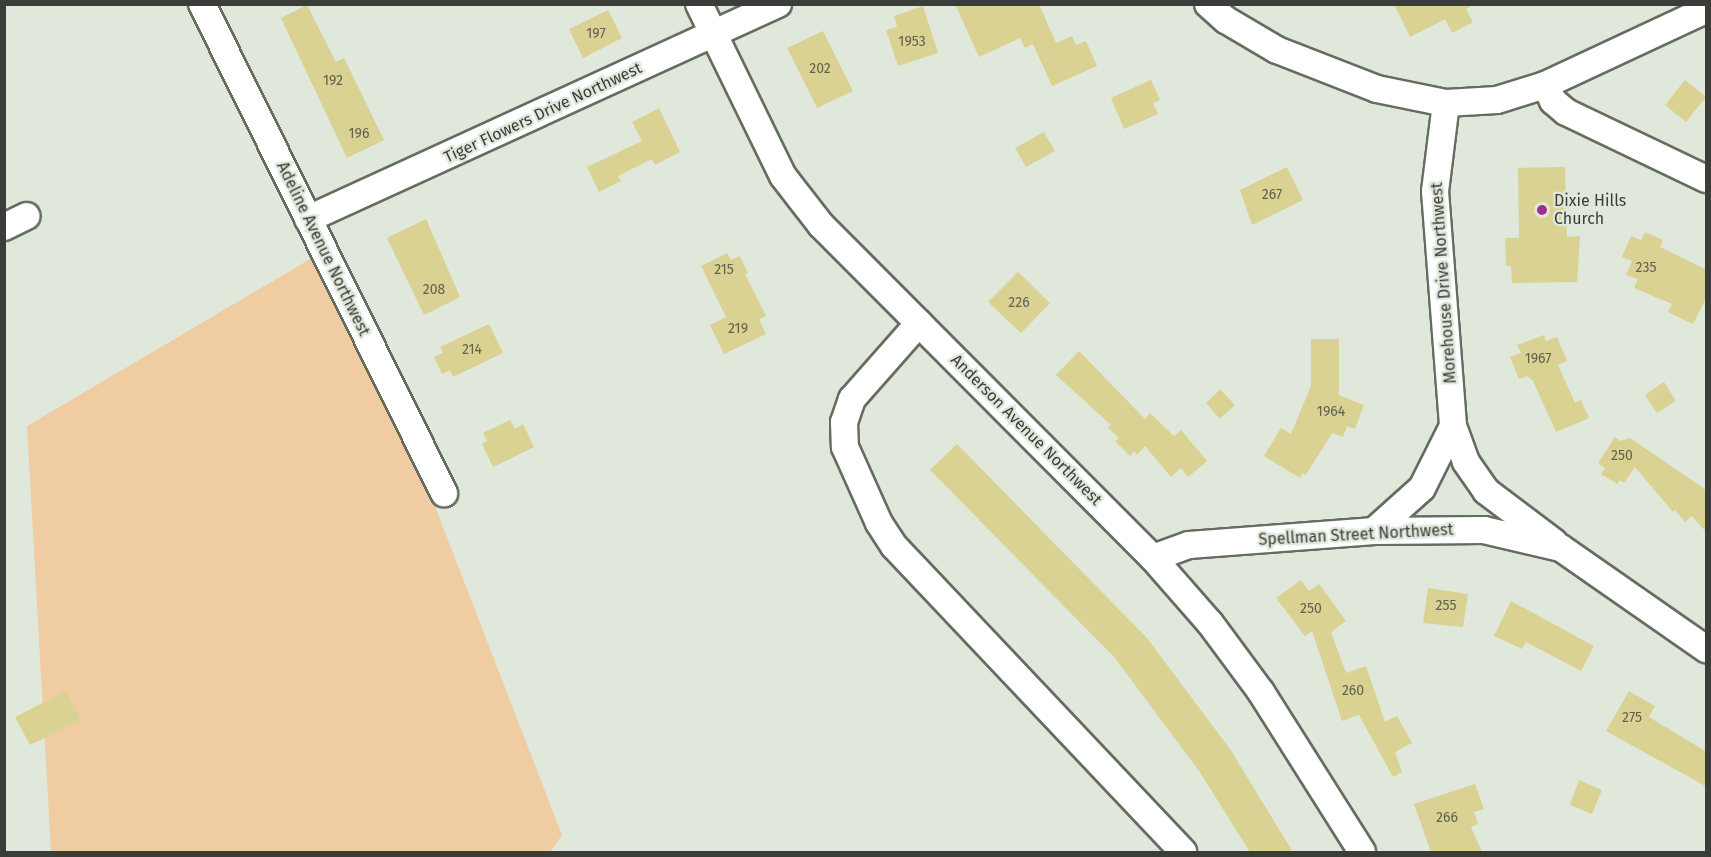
<!DOCTYPE html>
<html>
<head>
<meta charset="utf-8">
<style>
	body { margin:0 }
	#map { position:relative; width:1711px; height:857px; overflow:hidden; background:#dfe8da; font-family:"Fira Sans",sans-serif }
	div>[style] { position:absolute }
	.green>* { inset:0; background:#f0cca3 }
	.building>* { inset:0; background:#dad293 }
	.roads { filter:drop-shadow(2px 0 #656d61) drop-shadow(-2px 0 #656d61) drop-shadow(0 2px #656d61) drop-shadow(0 -2px #656d61) }
	.minor>* { height:26px; margin:-13px; padding:0 13px; transform-origin:13px; border-radius:13px; background:#fff }
	.dots>* { width:16px; height:16px; translate:-50% -50%; box-sizing:border-box; border:3px solid #dfe8da; border-radius:50% }
	span { translate:-50% -50%; white-space:nowrap; text-align:center; line-height:1.15; -webkit-text-stroke:4.5px #dfe8da; paint-order:stroke }
	.number-label { font-size:14px; color:#62624f }
	.number-label span { -webkit-text-stroke-width:0 }
	.street-label { font-size:16px; color:#3a3d38 }
	.poi-label { font-size:16px; color:#3a3d38 }
	.left { translate:0 -50%; text-align:left }
	.frame { position:absolute; inset:0; border:6px solid #3a3d38; pointer-events:none }
</style>
</head>
<body>
<div id="map">
	<div class="green">
		<i style="clip-path:polygon(334px 245px,562px 835px,550px 852px,51px 852px,27px 426px)"></i>
	</div>
	<div class="building">
		<i style="clip-path:polygon(955px 4px,1039px 4px,1056px 43px,1072px 36px,1076px 45px,1086px 41px,1097px 66px,1052px 86px,1033px 44px,1025px 48px,1020px 38px,979px 57px)"></i>
		<i style="clip-path:polygon(1394px 4px,1474px 4px,1466px 9px,1473px 22px,1452px 33px,1445px 19px,1410px 37px)"></i>
		<i style="clip-path:polygon(307px 5px,336px 62px,344px 58px,384px 140px,347px 158px,281px 18px)"></i>
		<i style="clip-path:polygon(923px 6px,938px 53px,898px 66px,886px 30px,897px 27px,894px 16px)"></i>
		<i style="clip-path:polygon(608px 10px,622px 38px,583px 58px,569px 29px)"></i>
		<i style="clip-path:polygon(823px 31px,853px 91px,817px 108px,787px 48px)"></i>
		<i style="clip-path:polygon(1151px 80px,1160px 100px,1153px 103px,1158px 114px,1124px 129px,1111px 98px)"></i>
		<i style="clip-path:polygon(1685px 80px,1706px 97px,1686px 122px,1665px 105px)"></i>
		<i style="clip-path:polygon(659px 108px,680px 152px,655px 165px,652px 159px,618px 176px,621px 181px,599px 192px,587px 167px,642px 141px,632px 122px)"></i>
		<i style="clip-path:polygon(1044px 132px,1055px 151px,1026px 167px,1015px 148px)"></i>
		<i style="clip-path:polygon(1287px 167px,1303px 200px,1252px 225px,1240px 190px)"></i>
		<i style="clip-path:polygon(1565px 167px,1567px 237px,1580px 236px,1577px 282px,1512px 283px,1511px 266px,1506px 266px,1505px 238px,1519px 238px,1518px 168px)"></i>
		<i style="clip-path:polygon(426px 219px,460px 297px,424px 315px,387px 238px)"></i>
		<i style="clip-path:polygon(1645px 232px,1663px 240px,1660px 247px,1707px 270px,1707px 296px,1693px 324px,1668px 312px,1672px 304px,1634px 288px,1638px 279px,1626px 275px,1632px 261px,1622px 257px,1631px 236px,1641px 240px)"></i>
		<i style="clip-path:polygon(727px 253px,731px 260px,740px 256px,748px 273px,745px 274px,766px 316px,759px 319px,766px 334px,724px 354px,710px 325px,726px 317px,701px 266px)"></i>
		<i style="clip-path:polygon(1018px 272px,1050px 303px,1021px 333px,988px 302px)"></i>
		<i style="clip-path:polygon(489px 324px,503px 353px,453px 377px,450px 370px,442px 374px,434px 357px,443px 353px,440px 347px)"></i>
		<i style="clip-path:polygon(1544px 335px,1546px 341px,1557px 337px,1567px 361px,1558px 365px,1575px 403px,1581px 400px,1589px 418px,1556px 432px,1533px 381px,1527px 376px,1519px 379px,1510px 357px,1521px 353px,1517px 345px)"></i>
		<i style="clip-path:polygon(1311px 339px,1339px 339px,1339px 395px,1364px 405px,1355px 429px,1347px 426px,1343px 437px,1332px 433px,1306px 475px,1303px 473px,1300px 478px,1264px 456px,1281px 428px,1291px 434px,1311px 386px)"></i>
		<i style="clip-path:polygon(1079px 351px,1145px 419px,1150px 413px,1174px 436px,1181px 430px,1207px 461px,1188px 477px,1181px 468px,1171px 477px,1145px 446px,1137px 455px,1134px 451px,1130px 456px,1115px 441px,1119px 438px,1108px 428px,1111px 425px,1056px 375px)"></i>
		<i style="clip-path:polygon(1664px 382px,1676px 401px,1657px 413px,1645px 395px)"></i>
		<i style="clip-path:polygon(1220px 389px,1235px 405px,1220px 419px,1206px 403px)"></i>
		<i style="clip-path:polygon(510px 420px,515px 429px,523px 424px,534px 447px,493px 467px,482px 444px,487px 441px,483px 433px)"></i>
		<i style="clip-path:polygon(1615px 437px,1620px 441px,1630px 438px,1702px 487px,1707px 492px,1707px 533px,1692px 516px,1685px 522px,1675px 510px,1673px 512px,1635px 467px,1624px 483px,1620px 480px,1617px 484px,1601px 474px,1605px 468px,1598px 463px)"></i>
		<i style="clip-path:polygon(957px 444px,1147px 638px,1230px 749px,1293px 852px,1250px 852px,1199px 771px,1115px 658px,930px 470px)"></i>
		<i style="clip-path:polygon(1301px 580px,1309px 591px,1319px 584px,1346px 621px,1331px 632px,1346px 673px,1366px 666px,1385px 722px,1397px 716px,1412px 743px,1395px 752px,1402px 772px,1393px 777px,1359px 715px,1342px 721px,1312px 631px,1305px 636px,1276px 598px)"></i>
		<i style="clip-path:polygon(1428px 588px,1468px 594px,1463px 627px,1423px 623px)"></i>
		<i style="clip-path:polygon(1511px 601px,1594px 646px,1581px 671px,1526px 642px,1522px 649px,1494px 636px)"></i>
		<i style="clip-path:polygon(66px 691px,81px 720px,30px 745px,15px 717px)"></i>
		<i style="clip-path:polygon(1629px 691px,1655px 706px,1649px 717px,1707px 752px,1707px 787px,1606px 731px)"></i>
		<i style="clip-path:polygon(1579px 780px,1602px 790px,1592px 814px,1570px 805px)"></i>
		<i style="clip-path:polygon(1475px 784px,1484px 809px,1474px 812px,1478px 824px,1471px 827px,1482px 852px,1431px 852px,1414px 804px)"></i>
	</div>
	<div class="roads">
		<div class="minor">
			<i style="left:202px;top:4px;width:546px;rotate:63.67deg"></i>
			<i style="left:699px;top:4px;width:191px;rotate:64deg"></i>
			<i style="left:783px;top:176px;width:62px;rotate:52.2deg"></i>
			<i style="left:821px;top:225px;width:470px;rotate:45.1deg"></i>
			<i style="left:1153px;top:558px;width:86px;rotate:48.8deg"></i>
			<i style="left:1210px;top:623px;width:86px;rotate:53.5deg"></i>
			<i style="left:1261px;top:692px;width:189px;rotate:57.7deg"></i>
			<i style="left:1208px;top:4px;width:24px;rotate:42deg"></i>
			<i style="left:1226px;top:20px;width:59px;rotate:30.5deg"></i>
			<i style="left:1277px;top:50px;width:107px;rotate:21.3deg"></i>
			<i style="left:1377px;top:89px;width:70px;rotate:11.5deg"></i>
			<i style="left:1446px;top:103px;width:51px;rotate:-3.4deg"></i>
			<i style="left:1497px;top:100px;width:50px;rotate:-17.4deg"></i>
			<i style="left:1545px;top:85px;width:178px;rotate:-25deg"></i>
			<i style="left:1545px;top:85px;width:18px;rotate:63deg"></i>
			<i style="left:1553px;top:101px;width:17px;rotate:40deg"></i>
			<i style="left:1566px;top:112px;width:155px;rotate:25.6deg"></i>
			<i style="left:1446px;top:103px;width:89px;rotate:97.1deg"></i>
			<i style="left:1435px;top:191px;width:236px;rotate:85.6deg"></i>
			<i style="left:1453px;top:426px;width:38px;rotate:70deg"></i>
			<i style="left:1466px;top:462px;width:35px;rotate:55deg"></i>
			<i style="left:1486px;top:491px;width:85px;rotate:36.9deg"></i>
			<i style="left:308px;top:219px;width:517px;rotate:-24.58deg"></i>
			<i style="left:4px;top:227px;width:25px;rotate:-26deg"></i>
			<i style="left:919px;top:323px;width:101px;rotate:131.4deg"></i>
			<i style="left:852px;top:399px;width:24px;rotate:109deg"></i>
			<i style="left:844px;top:422px;width:25px;rotate:88deg"></i>
			<i style="left:845px;top:447px;width:83px;rotate:65.9deg"></i>
			<i style="left:879px;top:523px;width:27px;rotate:57deg"></i>
			<i style="left:894px;top:546px;width:421px;rotate:46.6deg"></i>
			<i style="left:1374px;top:531px;width:64px;rotate:-41.9deg"></i>
			<i style="left:1422px;top:488px;width:69px;rotate:-63.4deg"></i>
			<i style="left:1153px;top:558px;width:38px;rotate:-20deg"></i>
			<i style="left:1189px;top:545px;width:186px;rotate:-4.3deg"></i>
			<i style="left:1374px;top:531px;width:110px;rotate:-0.5deg"></i>
			<i style="left:1484px;top:530px;width:79px;rotate:13.2deg"></i>
			<i style="left:1561px;top:548px;width:177px;rotate:34.9deg"></i>
		</div>
	</div>
	<div class="dots">
		<i style="left:1542px;top:210px;background:#a02f8c"></i>
	</div>
	<div class="number-label">
		<span style="left:596px;top:34px">197</span>
		<span style="left:912px;top:42px">1953</span>
		<span style="left:820px;top:69px">202</span>
		<span style="left:333px;top:81px">192</span>
		<span style="left:359px;top:134px">196</span>
		<span style="left:1272px;top:195px">267</span>
		<span style="left:1646px;top:268px">235</span>
		<span style="left:724px;top:270px">215</span>
		<span style="left:434px;top:290px">208</span>
		<span style="left:1019px;top:303px">226</span>
		<span style="left:738px;top:329px">219</span>
		<span style="left:472px;top:350px">214</span>
		<span style="left:1538px;top:359px">1967</span>
		<span style="left:1331px;top:412px">1964</span>
		<span style="left:1622px;top:456px">250</span>
		<span style="left:1446px;top:606px">255</span>
		<span style="left:1311px;top:609px">250</span>
		<span style="left:1353px;top:691px">260</span>
		<span style="left:1632px;top:718px">275</span>
		<span style="left:1447px;top:818px">266</span>
	</div>
	<div class="street-label">
		<span style="left:543px;top:113px;rotate:-25deg">Tiger Flowers Drive Northwest</span>
		<span style="left:323px;top:249px;rotate:64deg">Adeline Avenue Northwest</span>
		<span style="left:1444px;top:283px;rotate:-94deg">Morehouse Drive Northwest</span>
		<span style="left:1026px;top:430px;rotate:45deg">Anderson Avenue Northwest</span>
		<span style="left:1356px;top:535px;rotate:-3deg">Spellman Street Northwest</span>
	</div>
	<div class="poi-label">
		<span class="left" style="left:1554px;top:210px">Dixie Hills<br>Church</span>
	</div>
	<div class="frame"></div>
</div>
</body>
</html>
